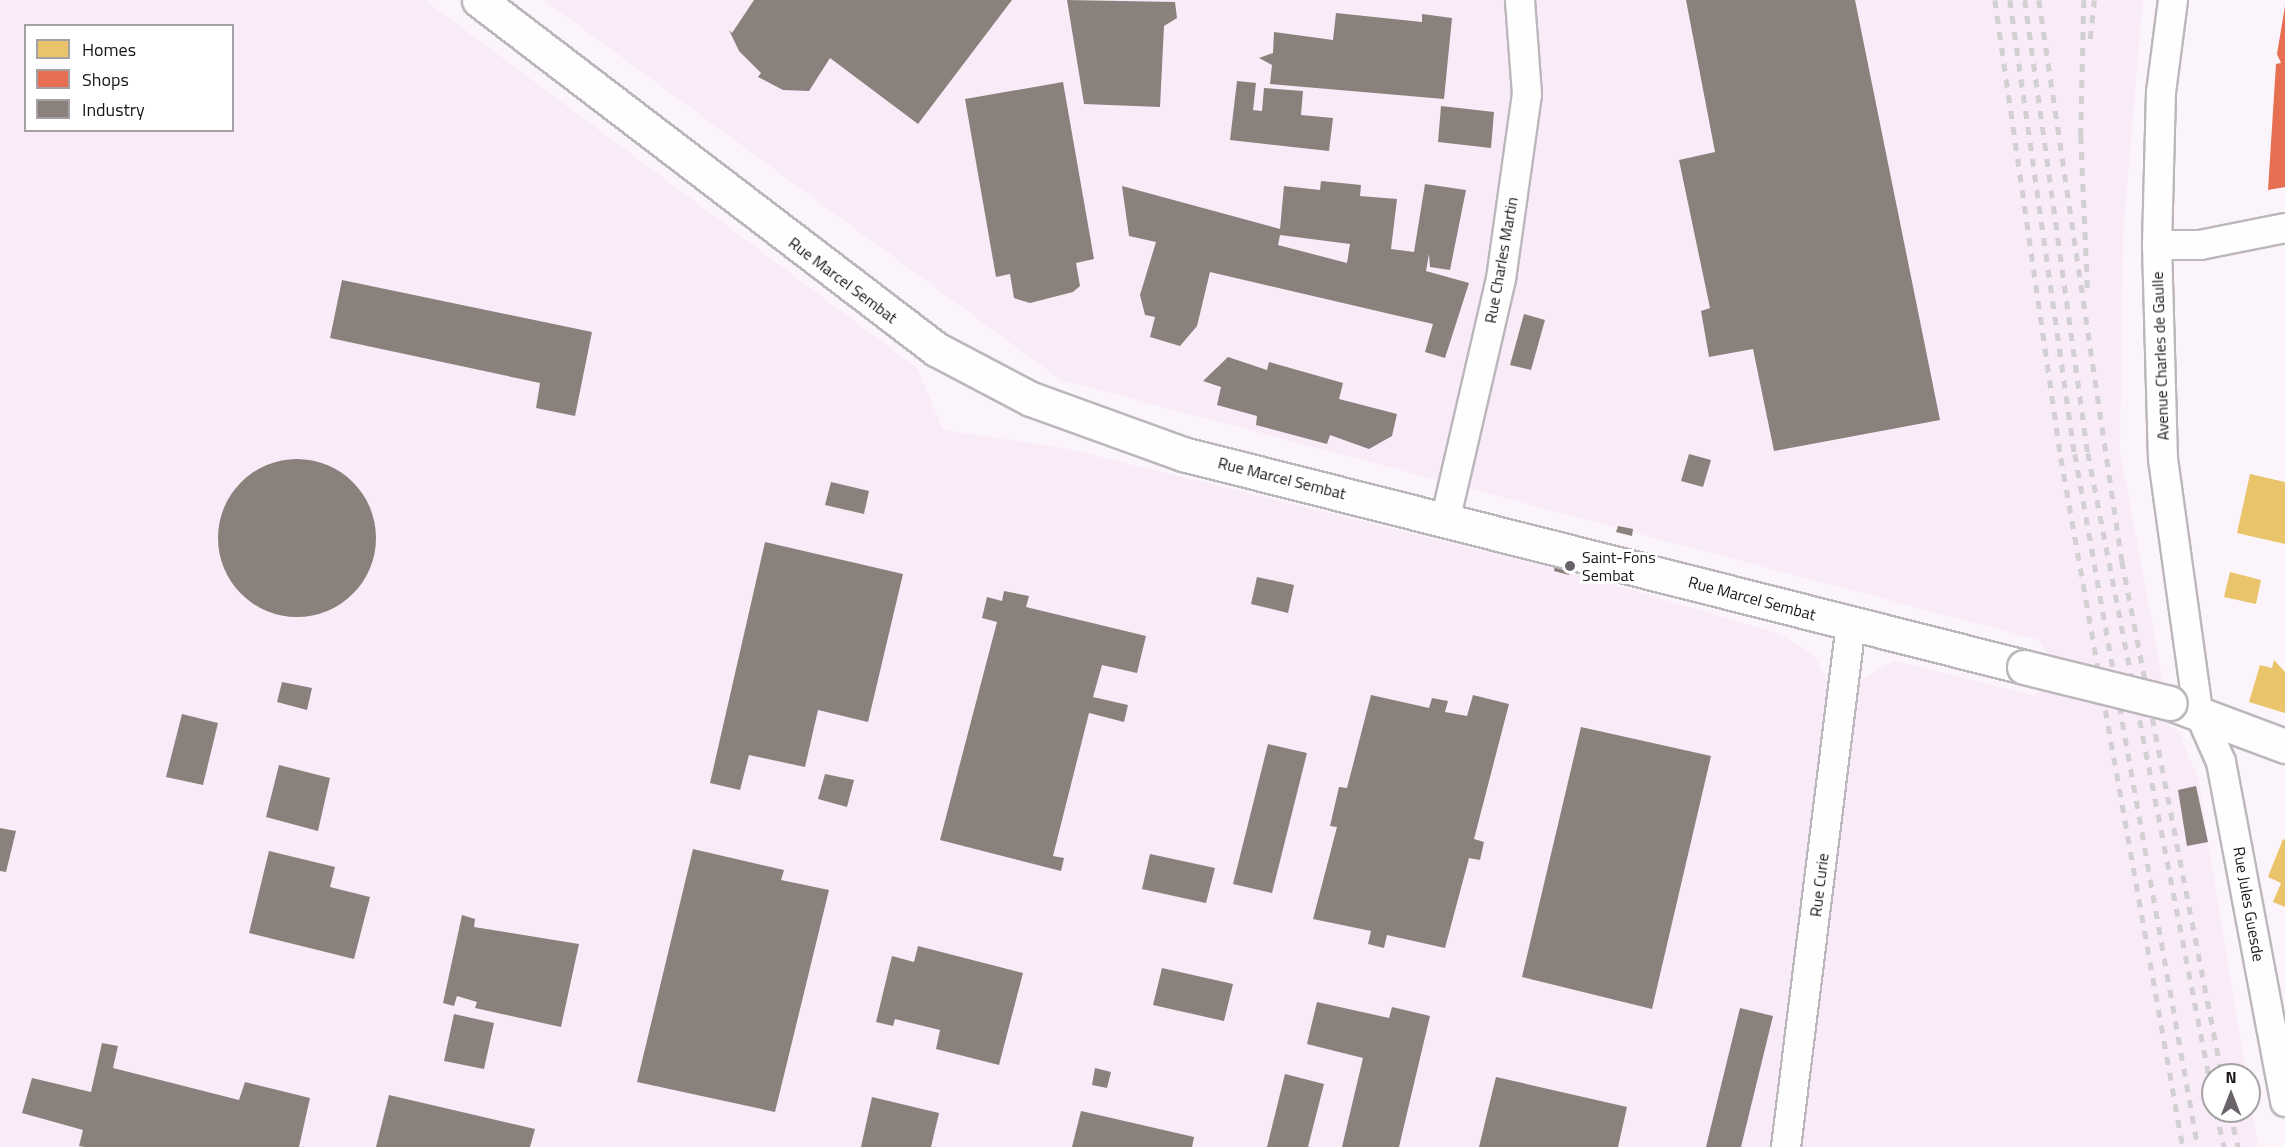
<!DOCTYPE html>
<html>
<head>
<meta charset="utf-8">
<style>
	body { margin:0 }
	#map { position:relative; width:2285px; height:1147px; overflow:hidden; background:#fbf5fb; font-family:"Titillium Web",sans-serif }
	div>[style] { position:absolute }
	.built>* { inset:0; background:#f9ebf8 }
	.homes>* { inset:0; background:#e9c46a }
	.shops>* { inset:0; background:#e76f51 }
	.industry>* { inset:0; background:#8a817c }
	.round { border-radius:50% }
	.roads { filter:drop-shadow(2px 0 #bcb7bc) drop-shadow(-2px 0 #bcb7bc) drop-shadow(0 2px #bcb7bc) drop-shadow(0 -2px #bcb7bc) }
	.street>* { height:28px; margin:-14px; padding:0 14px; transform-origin:14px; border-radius:14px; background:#fefefe }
	.secondary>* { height:33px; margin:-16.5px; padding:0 16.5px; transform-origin:16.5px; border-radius:16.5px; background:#fefefe }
	.rail>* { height:4.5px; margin-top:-2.25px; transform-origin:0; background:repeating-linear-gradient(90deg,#d2d0d2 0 8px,transparent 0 16px) }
	.bridges { filter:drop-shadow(2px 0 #bcb7bc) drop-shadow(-2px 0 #bcb7bc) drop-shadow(0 2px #bcb7bc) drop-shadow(0 -2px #bcb7bc) }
	.secondary-bridge>* { height:33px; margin:-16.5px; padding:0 16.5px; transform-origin:16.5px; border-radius:16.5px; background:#fefefe }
	.dots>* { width:16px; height:16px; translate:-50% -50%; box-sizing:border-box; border:3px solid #fff; border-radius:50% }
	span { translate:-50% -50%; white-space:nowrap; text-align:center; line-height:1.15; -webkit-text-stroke:6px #fff; paint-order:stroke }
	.street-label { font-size:16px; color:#1a151a }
	.poi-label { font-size:16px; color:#1a151a }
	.left { translate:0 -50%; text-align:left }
	.legend { position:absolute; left:24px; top:24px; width:210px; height:108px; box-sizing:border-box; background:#fff; border:2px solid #a3a1a3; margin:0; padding:8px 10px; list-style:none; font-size:18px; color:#1a151a }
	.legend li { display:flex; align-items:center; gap:12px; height:30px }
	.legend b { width:30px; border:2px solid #a3a1a3 }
	.north { position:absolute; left:2201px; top:1063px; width:60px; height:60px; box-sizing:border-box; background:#fff; border:2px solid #a3a1a3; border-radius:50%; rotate:0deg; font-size:16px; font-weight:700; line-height:24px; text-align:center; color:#1a151a }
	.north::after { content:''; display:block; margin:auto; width:21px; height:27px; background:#696369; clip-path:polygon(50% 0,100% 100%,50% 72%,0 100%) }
</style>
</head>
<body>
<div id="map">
	<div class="built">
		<i style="clip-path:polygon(evenodd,0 0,425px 0,917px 368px,943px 430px,1064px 448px,1587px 577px,1777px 633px,1813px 654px,1828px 680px,1771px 1147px,0 1147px,0 0,26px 26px,232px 26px,232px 130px,26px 130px,26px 26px)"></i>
		<i style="clip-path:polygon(544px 0,2143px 0,2123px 234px,2120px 451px,2163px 681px,2152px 686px,2156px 717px,2178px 731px,2198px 778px,2246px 1075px,2213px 1075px,2213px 1111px,2249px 1111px,2249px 1093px,2258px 1147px,1802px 1147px,1858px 681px,1894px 661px,2033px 695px,2047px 689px,2051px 660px,2039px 640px,1061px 380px)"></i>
	</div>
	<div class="homes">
		<i style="clip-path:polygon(2250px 474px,2285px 482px,2285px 544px,2237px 533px)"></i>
		<i style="clip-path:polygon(2230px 572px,2261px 580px,2256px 604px,2224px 597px)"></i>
		<i style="clip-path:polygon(2274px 660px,2285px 672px,2285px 713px,2249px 702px,2260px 665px,2272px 668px)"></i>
		<i style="clip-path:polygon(2283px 839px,2285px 840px,2285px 907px,2273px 902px,2281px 883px,2268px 877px)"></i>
	</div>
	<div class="shops">
		<i style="clip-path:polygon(2285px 6px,2285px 187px,2268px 190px,2276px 64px,2281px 63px,2277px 54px)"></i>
	</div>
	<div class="industry">
		<i style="clip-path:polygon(754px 0,1012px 0,918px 124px,830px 58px,809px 91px,783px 90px,758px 77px,761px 73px,739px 51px,729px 30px,732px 33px)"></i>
		<i style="clip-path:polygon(1067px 0,1175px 2px,1177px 18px,1164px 26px,1160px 107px,1084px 104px)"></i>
		<i style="clip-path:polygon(1686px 0,1855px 0,1940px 420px,1774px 451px,1753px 349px,1709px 357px,1701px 311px,1710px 308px,1679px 160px,1715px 152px)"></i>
		<i style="clip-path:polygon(1336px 13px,1422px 22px,1422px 14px,1452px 18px,1444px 99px,1270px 84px,1272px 65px,1259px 58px,1273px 53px,1274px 32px,1333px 40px)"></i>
		<i style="clip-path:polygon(1237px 81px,1256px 83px,1253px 110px,1262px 111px,1264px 88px,1303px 91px,1301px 115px,1333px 118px,1329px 151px,1230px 140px)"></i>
		<i style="clip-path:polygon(1063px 82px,1094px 259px,1076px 263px,1080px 286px,1073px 292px,1030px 303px,1014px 298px,1010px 274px,996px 277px,965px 99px)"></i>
		<i style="clip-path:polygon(1441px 106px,1494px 112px,1491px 148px,1438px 142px)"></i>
		<i style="clip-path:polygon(evenodd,1321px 181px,1361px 185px,1360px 196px,1397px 199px,1391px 249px,1414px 252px,1425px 184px,1466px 190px,1450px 270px,1430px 267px,1429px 254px,1426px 271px,1469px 283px,1445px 358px,1425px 352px,1433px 324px,1210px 272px,1197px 326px,1180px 346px,1150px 337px,1155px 317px,1145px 315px,1140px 295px,1156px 242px,1129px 236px,1122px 186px,1280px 229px,1284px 186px,1320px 190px,1321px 181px,1280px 235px,1350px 244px,1347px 263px,1278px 245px,1280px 235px)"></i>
		<i style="clip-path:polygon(342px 280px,592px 332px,575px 416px,536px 408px,540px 383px,330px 338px)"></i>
		<i style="clip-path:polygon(1524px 314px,1545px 320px,1531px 370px,1510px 365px)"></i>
		<i style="clip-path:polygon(1228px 357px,1267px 370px,1269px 362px,1343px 383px,1339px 399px,1397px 414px,1392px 436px,1369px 449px,1330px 435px,1327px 444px,1256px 425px,1257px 416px,1217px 405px,1221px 387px,1203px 381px)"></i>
		<i style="clip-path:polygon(1689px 454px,1711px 460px,1703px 487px,1681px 481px)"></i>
		<i class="round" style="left:218px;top:459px;width:158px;height:158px"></i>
		<i style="clip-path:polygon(831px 482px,869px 491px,864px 514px,825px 505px)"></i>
		<i style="clip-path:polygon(1618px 526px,1633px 529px,1632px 536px,1616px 532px)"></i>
		<i style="clip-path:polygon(765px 542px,903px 574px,868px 722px,818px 710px,805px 767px,749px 755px,740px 790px,710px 783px)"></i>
		<i style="clip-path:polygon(1555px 564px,1570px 568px,1569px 575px,1554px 571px)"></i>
		<i style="clip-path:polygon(1257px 577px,1294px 585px,1288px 613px,1251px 604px)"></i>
		<i style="clip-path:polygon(1004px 591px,1029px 596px,1026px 607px,1146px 636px,1137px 673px,1102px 665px,1093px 697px,1128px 705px,1124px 722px,1089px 713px,1053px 856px,1064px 858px,1061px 871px,940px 840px,997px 622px,982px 618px,987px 597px,1002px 601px)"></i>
		<i style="clip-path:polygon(282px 682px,312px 688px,307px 710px,277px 702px)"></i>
		<i style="clip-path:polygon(1371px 695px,1429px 708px,1432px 698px,1448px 701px,1445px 712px,1467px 716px,1473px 695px,1509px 704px,1474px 839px,1484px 842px,1480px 860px,1469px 858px,1445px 948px,1387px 935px,1384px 948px,1368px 944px,1371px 931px,1313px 919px,1337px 827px,1330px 826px,1339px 787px,1347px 788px)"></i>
		<i style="clip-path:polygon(182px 714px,218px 723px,203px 785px,166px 777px)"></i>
		<i style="clip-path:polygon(1581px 727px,1711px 756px,1652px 1009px,1522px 977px)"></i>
		<i style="clip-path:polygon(1268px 744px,1307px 753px,1272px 893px,1233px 884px)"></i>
		<i style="clip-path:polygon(279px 765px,330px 778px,318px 831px,266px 817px)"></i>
		<i style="clip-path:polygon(825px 774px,854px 780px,847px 807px,818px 799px)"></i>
		<i style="clip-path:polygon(2196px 786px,2208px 842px,2187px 846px,2178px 790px)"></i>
		<i style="clip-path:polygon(0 828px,16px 831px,6px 872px,0 871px)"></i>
		<i style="clip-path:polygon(693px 849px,784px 870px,781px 880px,829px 890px,775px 1112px,637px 1082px)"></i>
		<i style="clip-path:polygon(269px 851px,335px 867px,330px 887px,370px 897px,354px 959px,249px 933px)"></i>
		<i style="clip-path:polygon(1150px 854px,1215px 868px,1206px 903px,1142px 889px)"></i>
		<i style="clip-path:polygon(462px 915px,475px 919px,474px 927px,579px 944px,561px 1027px,475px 1008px,477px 1002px,457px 996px,454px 1006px,443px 1003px)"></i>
		<i style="clip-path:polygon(918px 946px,1023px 973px,999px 1065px,936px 1049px,940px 1030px,895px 1019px,893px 1026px,876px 1022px,892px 956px,914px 962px)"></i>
		<i style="clip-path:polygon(1162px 968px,1233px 984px,1224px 1021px,1153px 1005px)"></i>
		<i style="clip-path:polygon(1317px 1002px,1389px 1018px,1392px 1007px,1430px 1016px,1399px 1147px,1342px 1147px,1363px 1058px,1307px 1044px)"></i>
		<i style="clip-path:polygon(1740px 1008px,1773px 1016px,1741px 1147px,1706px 1147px)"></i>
		<i style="clip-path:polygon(454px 1014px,494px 1023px,484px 1069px,444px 1061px)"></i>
		<i style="clip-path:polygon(102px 1043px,118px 1046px,113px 1068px,239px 1100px,245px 1082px,310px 1098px,299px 1147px,85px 1147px,79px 1146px,83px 1130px,22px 1113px,32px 1078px,91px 1092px)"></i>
		<i style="clip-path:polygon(1095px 1068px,1111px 1072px,1107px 1088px,1092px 1085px)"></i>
		<i style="clip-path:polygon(1285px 1074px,1324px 1084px,1308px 1147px,1267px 1147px)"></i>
		<i style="clip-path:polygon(1496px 1077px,1627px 1107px,1618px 1147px,1479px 1147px)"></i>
		<i style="clip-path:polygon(389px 1095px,535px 1129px,530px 1147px,376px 1147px)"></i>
		<i style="clip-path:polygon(872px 1097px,939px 1113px,931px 1147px,861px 1147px)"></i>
		<i style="clip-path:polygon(1081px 1111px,1194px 1137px,1192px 1147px,1072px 1147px)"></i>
	</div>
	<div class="roads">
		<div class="street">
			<i style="left:2173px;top:0;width:93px;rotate:97.4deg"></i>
			<i style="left:2161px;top:92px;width:153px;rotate:91.5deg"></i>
			<i style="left:2157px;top:245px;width:214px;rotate:88.4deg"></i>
			<i style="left:2163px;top:459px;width:253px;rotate:82.1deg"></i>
			<i style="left:2198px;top:710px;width:57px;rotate:66.1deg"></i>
			<i style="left:2221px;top:762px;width:346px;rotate:79.3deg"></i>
			<i style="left:2157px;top:245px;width:43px"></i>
			<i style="left:2200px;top:245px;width:87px;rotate:-11.3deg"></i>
			<i style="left:1446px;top:517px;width:244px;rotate:-77deg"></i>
			<i style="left:1501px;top:279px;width:187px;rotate:-82deg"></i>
			<i style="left:1527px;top:94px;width:94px;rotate:-94.3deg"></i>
			<i style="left:1786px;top:1147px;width:527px;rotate:-82.92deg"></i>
		</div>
		<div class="secondary">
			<i style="left:479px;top:0;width:575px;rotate:37.37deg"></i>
			<i style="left:936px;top:349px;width:107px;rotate:27.8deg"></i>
			<i style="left:1031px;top:399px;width:162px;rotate:19.9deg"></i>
			<i style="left:1183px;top:454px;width:868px;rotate:14.21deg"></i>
			<i style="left:2170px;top:703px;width:123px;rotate:20.5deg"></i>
		</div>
	</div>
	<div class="rail">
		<i style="left:1995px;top:0;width:463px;rotate:81.8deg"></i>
		<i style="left:2061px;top:458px;width:700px;rotate:79.96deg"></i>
		<i style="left:2010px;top:0;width:459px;rotate:81.9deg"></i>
		<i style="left:2075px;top:454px;width:704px;rotate:79.94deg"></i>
		<i style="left:2025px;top:0;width:457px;rotate:82.1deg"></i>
		<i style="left:2088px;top:453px;width:655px;rotate:79deg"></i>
		<i style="left:2039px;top:0;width:567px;rotate:81.58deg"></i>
		<i style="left:2122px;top:561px;width:524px;rotate:78.99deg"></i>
		<i style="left:2084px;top:0;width:136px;rotate:91.3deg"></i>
		<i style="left:2081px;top:136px;width:158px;rotate:87.5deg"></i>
		<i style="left:2090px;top:39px;width:39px;rotate:-84deg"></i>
		<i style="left:2216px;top:1111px;width:37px;rotate:77deg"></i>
		<i style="left:2230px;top:1111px;width:37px;rotate:77deg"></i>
	</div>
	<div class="bridges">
		<div class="secondary-bridge">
			<i style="left:2024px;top:667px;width:150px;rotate:13.9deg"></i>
		</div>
	</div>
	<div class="dots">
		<i style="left:1570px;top:566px;background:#696369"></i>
	</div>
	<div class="street-label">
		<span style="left:1501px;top:260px;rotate:-80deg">Rue Charles Martin</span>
		<span style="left:843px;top:280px;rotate:37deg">Rue Marcel Sembat</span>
		<span style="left:2160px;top:356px;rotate:-92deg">Avenue Charles de Gaulle</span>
		<span style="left:1282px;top:478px;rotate:14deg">Rue Marcel Sembat</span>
		<span style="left:1752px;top:598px;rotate:15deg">Rue Marcel Sembat</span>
		<span style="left:1819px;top:885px;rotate:-83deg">Rue Curie</span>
		<span style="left:2249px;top:904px;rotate:80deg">Rue Jules Guesde</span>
	</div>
	<div class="poi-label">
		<span class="left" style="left:1582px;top:566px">Saint-Fons<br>Sembat</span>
	</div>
	<ul class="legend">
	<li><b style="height:16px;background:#e9c46a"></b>Homes</li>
	<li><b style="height:16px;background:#e76f51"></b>Shops</li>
	<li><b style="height:16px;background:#8a817c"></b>Industry</li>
	</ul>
	<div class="north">N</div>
</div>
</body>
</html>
